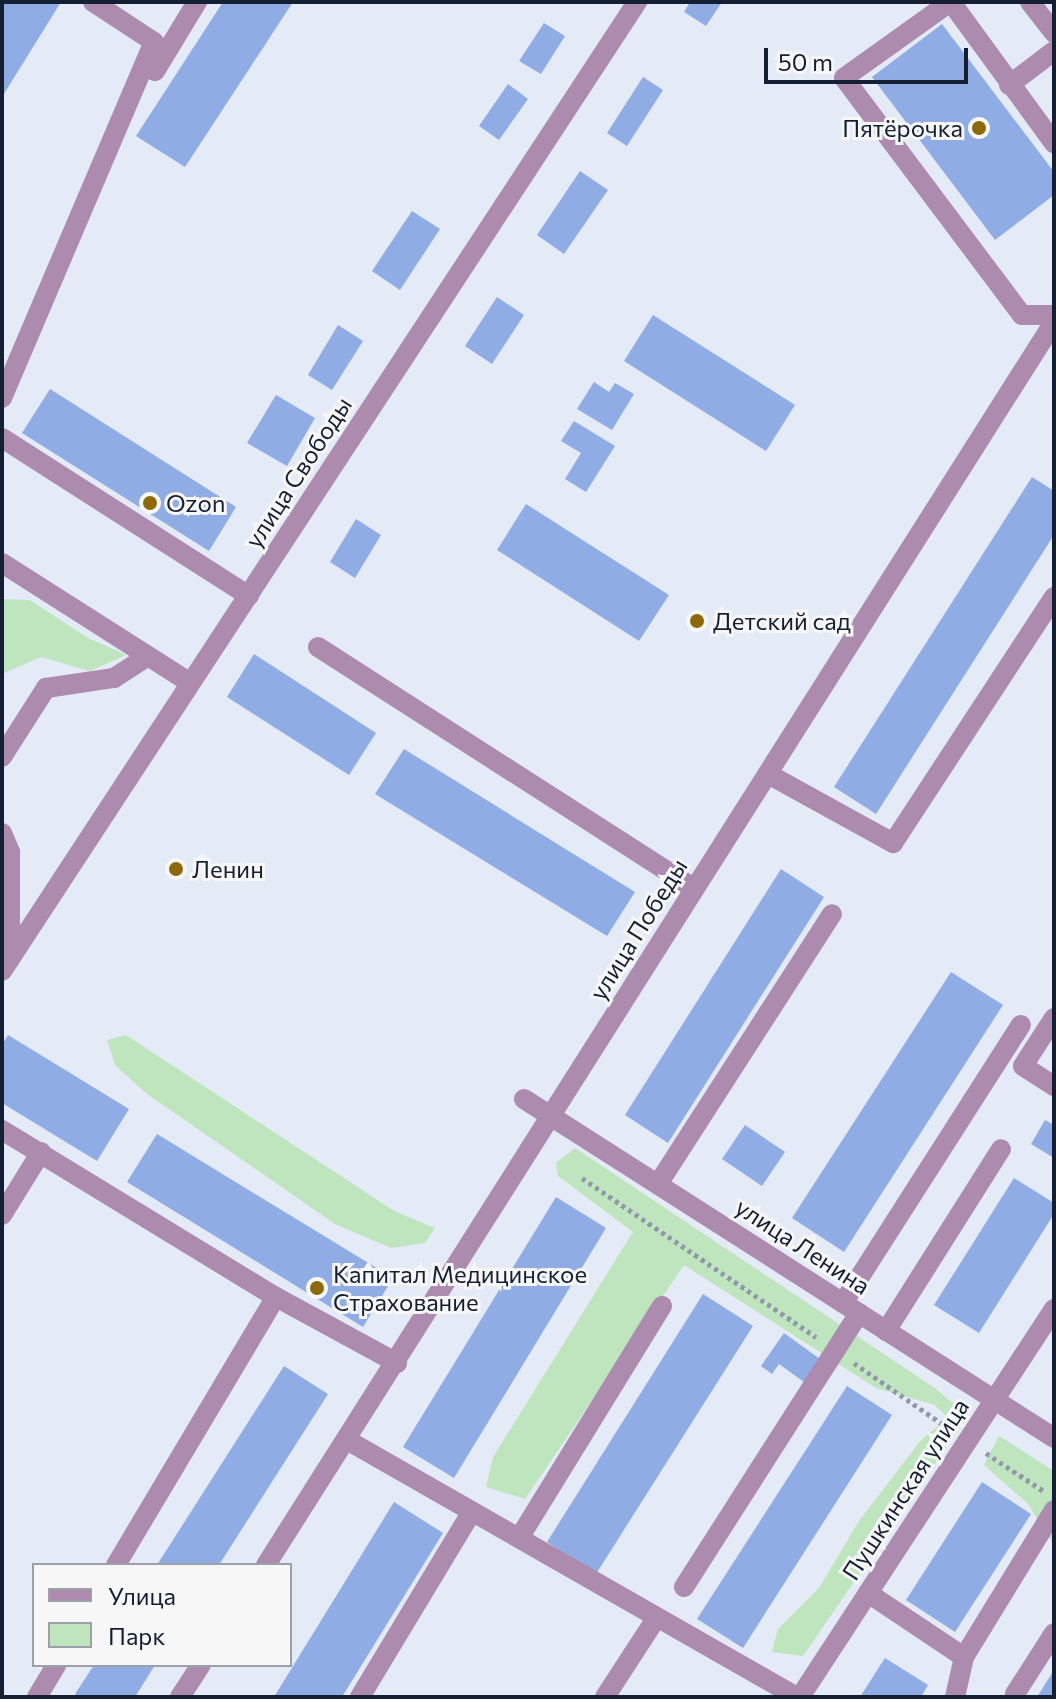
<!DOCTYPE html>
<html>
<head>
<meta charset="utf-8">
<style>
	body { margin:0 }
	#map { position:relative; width:1056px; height:1699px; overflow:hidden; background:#e4eaf6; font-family:Commissioner,sans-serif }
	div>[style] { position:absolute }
	.green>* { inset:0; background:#bfe5be }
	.building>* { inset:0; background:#90ace5 }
	.path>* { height:5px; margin-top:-2.5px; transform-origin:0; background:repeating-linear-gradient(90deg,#9199a9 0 4px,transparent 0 8px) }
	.minor>* { height:20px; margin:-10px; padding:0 10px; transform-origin:10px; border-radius:10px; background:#ad8baf }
	.dots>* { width:22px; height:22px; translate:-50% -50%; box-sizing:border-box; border:4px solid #f7f7f7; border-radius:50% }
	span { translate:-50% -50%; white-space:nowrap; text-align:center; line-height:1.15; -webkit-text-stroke:6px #f7f7f7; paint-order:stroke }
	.poi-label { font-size:24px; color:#141f34 }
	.right { translate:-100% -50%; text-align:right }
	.left { translate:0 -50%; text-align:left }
	.street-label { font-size:24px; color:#141f34 }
	.frame { position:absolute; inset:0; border:4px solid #141f34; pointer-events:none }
	.legend { position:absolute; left:32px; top:1563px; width:260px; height:104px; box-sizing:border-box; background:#f7f7f7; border:2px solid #9ca1a9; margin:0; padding:10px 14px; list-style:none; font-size:24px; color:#141f34 }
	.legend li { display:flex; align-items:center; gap:16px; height:40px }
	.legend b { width:40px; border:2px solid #9ca1a9 }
	.scale { position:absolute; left:764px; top:48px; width:204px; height:36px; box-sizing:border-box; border:4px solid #141f34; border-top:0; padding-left:10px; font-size:24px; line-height:28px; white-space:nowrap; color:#141f34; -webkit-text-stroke:6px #f7f7f7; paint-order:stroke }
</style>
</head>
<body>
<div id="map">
	<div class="green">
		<i style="clip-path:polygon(2px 599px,30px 600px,88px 638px,126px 655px,90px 671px,41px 657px,2px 674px)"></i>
		<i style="clip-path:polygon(126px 1035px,394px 1211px,435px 1228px,425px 1243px,391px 1248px,335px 1224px,147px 1094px,115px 1065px,107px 1040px)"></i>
		<i style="clip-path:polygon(575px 1148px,936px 1389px,968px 1416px,803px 1656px,772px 1652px,778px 1629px,819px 1588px,859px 1521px,921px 1440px,948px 1418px,935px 1405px,876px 1388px,684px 1265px,525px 1499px,486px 1487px,493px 1457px,633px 1232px,558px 1176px,556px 1163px)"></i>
		<i style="clip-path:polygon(999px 1436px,1054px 1471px,1054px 1545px,1028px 1504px,984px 1465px)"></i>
	</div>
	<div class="building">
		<i style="clip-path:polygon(2px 2px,61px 2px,2px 97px)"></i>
		<i style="clip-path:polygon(223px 2px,293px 2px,185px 167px,136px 136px)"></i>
		<i style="clip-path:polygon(690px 2px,722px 2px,706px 26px,684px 12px)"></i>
		<i style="clip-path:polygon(544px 23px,565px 36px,541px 74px,519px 61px)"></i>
		<i style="clip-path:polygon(942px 24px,1054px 172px,1054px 195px,995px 240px,872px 77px)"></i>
		<i style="clip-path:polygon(643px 77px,663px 90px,627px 146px,607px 133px)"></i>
		<i style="clip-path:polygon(508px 84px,528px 99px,499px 140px,479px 126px)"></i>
		<i style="clip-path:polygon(580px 171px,608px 190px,564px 254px,537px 235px)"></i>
		<i style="clip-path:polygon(412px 211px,440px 229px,400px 290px,372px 271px)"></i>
		<i style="clip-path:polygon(497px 297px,524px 315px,492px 364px,465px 346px)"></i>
		<i style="clip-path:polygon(653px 315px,795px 405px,766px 451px,624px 361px)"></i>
		<i style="clip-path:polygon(338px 325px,363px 341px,332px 390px,308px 375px)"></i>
		<i style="clip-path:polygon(594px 382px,609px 392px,615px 383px,634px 394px,612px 430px,577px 409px)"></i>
		<i style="clip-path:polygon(50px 389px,236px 507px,209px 551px,22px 433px)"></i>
		<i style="clip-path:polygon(276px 395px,315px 418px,287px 466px,247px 443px)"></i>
		<i style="clip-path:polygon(574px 421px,615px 446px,586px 492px,565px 479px,581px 453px,561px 441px)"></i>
		<i style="clip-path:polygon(1032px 477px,1054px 491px,1054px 535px,876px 814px,834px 787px)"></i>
		<i style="clip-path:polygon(526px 504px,669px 595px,639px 641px,497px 550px)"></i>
		<i style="clip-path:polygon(356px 519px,381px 535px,355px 578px,330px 562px)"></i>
		<i style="clip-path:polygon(254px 654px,376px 733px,349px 775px,227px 697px)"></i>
		<i style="clip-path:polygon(404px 749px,635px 892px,607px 936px,375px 794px)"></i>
		<i style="clip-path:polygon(781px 869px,824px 897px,668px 1143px,625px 1115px)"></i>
		<i style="clip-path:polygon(951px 972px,1003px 1005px,844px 1252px,792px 1218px)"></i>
		<i style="clip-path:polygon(8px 1035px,129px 1109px,97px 1161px,2px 1103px,2px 1045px)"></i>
		<i style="clip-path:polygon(1045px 1120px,1054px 1125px,1054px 1158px,1031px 1144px)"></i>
		<i style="clip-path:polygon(745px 1125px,785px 1152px,762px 1186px,722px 1159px)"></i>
		<i style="clip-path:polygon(157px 1134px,393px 1278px,363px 1327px,127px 1182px)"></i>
		<i style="clip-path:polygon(1014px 1178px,1054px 1203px,1054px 1214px,979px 1333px,934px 1305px)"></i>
		<i style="clip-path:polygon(556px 1197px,606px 1228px,454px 1478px,403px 1447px)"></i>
		<i style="clip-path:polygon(703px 1294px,753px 1326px,596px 1574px,547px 1542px)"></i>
		<i style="clip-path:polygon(784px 1333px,820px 1359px,804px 1382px,779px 1364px,772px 1374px,761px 1366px)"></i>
		<i style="clip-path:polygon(284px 1366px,328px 1394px,219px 1565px,157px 1565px)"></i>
		<i style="clip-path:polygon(847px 1386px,892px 1415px,743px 1648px,697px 1619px)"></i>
		<i style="clip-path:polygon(982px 1482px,1031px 1514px,955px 1632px,906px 1600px)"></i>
		<i style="clip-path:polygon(394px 1502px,443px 1533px,342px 1697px,274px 1697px)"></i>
		<i style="clip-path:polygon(885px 1658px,928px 1685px,921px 1697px,860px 1697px)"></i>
		<i style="clip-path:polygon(94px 1665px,155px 1665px,135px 1697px,79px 1697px,75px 1694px)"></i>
		<i style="clip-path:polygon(1054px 1670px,1054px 1697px,1037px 1697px)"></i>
	</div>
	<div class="path">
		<i style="left:582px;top:1178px;width:283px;rotate:34.2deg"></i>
		<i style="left:854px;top:1363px;width:118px;rotate:34.6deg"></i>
		<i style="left:986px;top:1453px;width:71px;rotate:33.5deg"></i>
	</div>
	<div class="minor">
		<i style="left:950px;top:2px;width:130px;rotate:144.4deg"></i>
		<i style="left:844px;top:78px;width:296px;rotate:53.1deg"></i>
		<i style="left:1022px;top:315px;width:32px"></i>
		<i style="left:951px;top:2px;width:175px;rotate:53.9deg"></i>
		<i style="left:1030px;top:2px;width:39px;rotate:52deg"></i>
		<i style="left:154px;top:58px;width:13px;rotate:86deg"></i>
		<i style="left:155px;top:71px;width:81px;rotate:-58.7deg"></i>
		<i style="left:1009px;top:85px;width:56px;rotate:-37.1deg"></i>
		<i style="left:2px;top:398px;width:387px;rotate:-66.9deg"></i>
		<i style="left:154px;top:42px;width:73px;rotate:-146.7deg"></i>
		<i style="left:2px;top:438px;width:293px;rotate:32.6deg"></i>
		<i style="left:2px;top:563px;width:222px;rotate:32.5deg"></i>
		<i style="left:318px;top:647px;width:447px;rotate:32.7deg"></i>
		<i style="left:2px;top:757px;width:82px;rotate:-57.5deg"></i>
		<i style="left:46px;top:688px;width:69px;rotate:-8.4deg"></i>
		<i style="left:114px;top:678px;width:40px;rotate:-32.9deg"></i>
		<i style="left:768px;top:774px;width:143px;rotate:28.9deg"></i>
		<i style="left:893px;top:843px;width:294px;rotate:-56.8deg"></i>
		<i style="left:2px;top:833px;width:21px;rotate:67deg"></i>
		<i style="left:10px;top:852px;width:107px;rotate:90deg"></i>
		<i style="left:2px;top:971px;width:1159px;rotate:-56.76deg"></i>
		<i style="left:1054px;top:1018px;width:57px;rotate:122.9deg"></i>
		<i style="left:1023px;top:1066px;width:37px;rotate:33deg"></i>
		<i style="left:524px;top:1099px;width:629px;rotate:32.6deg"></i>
		<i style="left:2px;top:1130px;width:321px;rotate:31.4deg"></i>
		<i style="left:276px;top:1297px;width:138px;rotate:28.6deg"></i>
		<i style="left:658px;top:1184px;width:321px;rotate:-57.2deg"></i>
		<i style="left:2px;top:1215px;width:74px;rotate:-58.2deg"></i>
		<i style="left:843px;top:1303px;width:330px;rotate:-57.4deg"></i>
		<i style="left:886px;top:1331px;width:215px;rotate:-57.7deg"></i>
		<i style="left:347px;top:1440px;width:518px;rotate:29.73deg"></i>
		<i style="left:521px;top:1535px;width:269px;rotate:-58.4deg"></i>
		<i style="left:116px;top:1565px;width:312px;rotate:-59.2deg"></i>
		<i style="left:266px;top:1565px;width:1472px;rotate:-57.63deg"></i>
		<i style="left:684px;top:1587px;width:325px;rotate:-57.4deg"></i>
		<i style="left:868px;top:1593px;width:115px;rotate:33.7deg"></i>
		<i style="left:964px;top:1657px;width:41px;rotate:102.7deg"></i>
		<i style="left:964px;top:1657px;width:172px;rotate:-58.5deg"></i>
		<i style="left:1015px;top:1694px;width:72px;rotate:-57.4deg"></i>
		<i style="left:37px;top:1697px;width:37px;rotate:-59deg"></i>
		<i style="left:180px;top:1697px;width:38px;rotate:-57deg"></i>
		<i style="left:360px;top:1697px;width:215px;rotate:-58.9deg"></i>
		<i style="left:605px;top:1697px;width:95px;rotate:-57deg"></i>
		<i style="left:800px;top:1697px;width:464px;rotate:-56.8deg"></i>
	</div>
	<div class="dots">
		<i style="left:979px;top:128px;background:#8d690b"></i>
		<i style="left:150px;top:503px;background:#8d690b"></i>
		<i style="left:697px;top:621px;background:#8d690b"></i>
		<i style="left:176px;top:869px;background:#8d690b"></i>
		<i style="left:317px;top:1288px;background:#8d690b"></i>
	</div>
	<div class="poi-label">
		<span class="right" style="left:963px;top:128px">Пятёрочка</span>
		<span class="left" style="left:166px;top:503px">Ozon</span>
		<span class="left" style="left:713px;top:621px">Детский сад</span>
		<span class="left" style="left:192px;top:869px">Ленин</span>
		<span class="left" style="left:333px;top:1288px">Капитал Медицинское<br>Страхование</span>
	</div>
	<div class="street-label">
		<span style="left:298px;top:472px;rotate:-57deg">улица Свободы</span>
		<span style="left:638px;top:929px;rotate:-58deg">улица Победы</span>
		<span style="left:803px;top:1246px;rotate:33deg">улица Ленина</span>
		<span style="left:905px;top:1489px;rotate:-57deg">Пушкинская улица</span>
	</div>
	<div class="frame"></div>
	<ul class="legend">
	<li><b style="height:10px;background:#ad8baf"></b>Улица</li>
	<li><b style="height:22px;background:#bfe5be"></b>Парк</li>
	</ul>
	<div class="scale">50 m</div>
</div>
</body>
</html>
